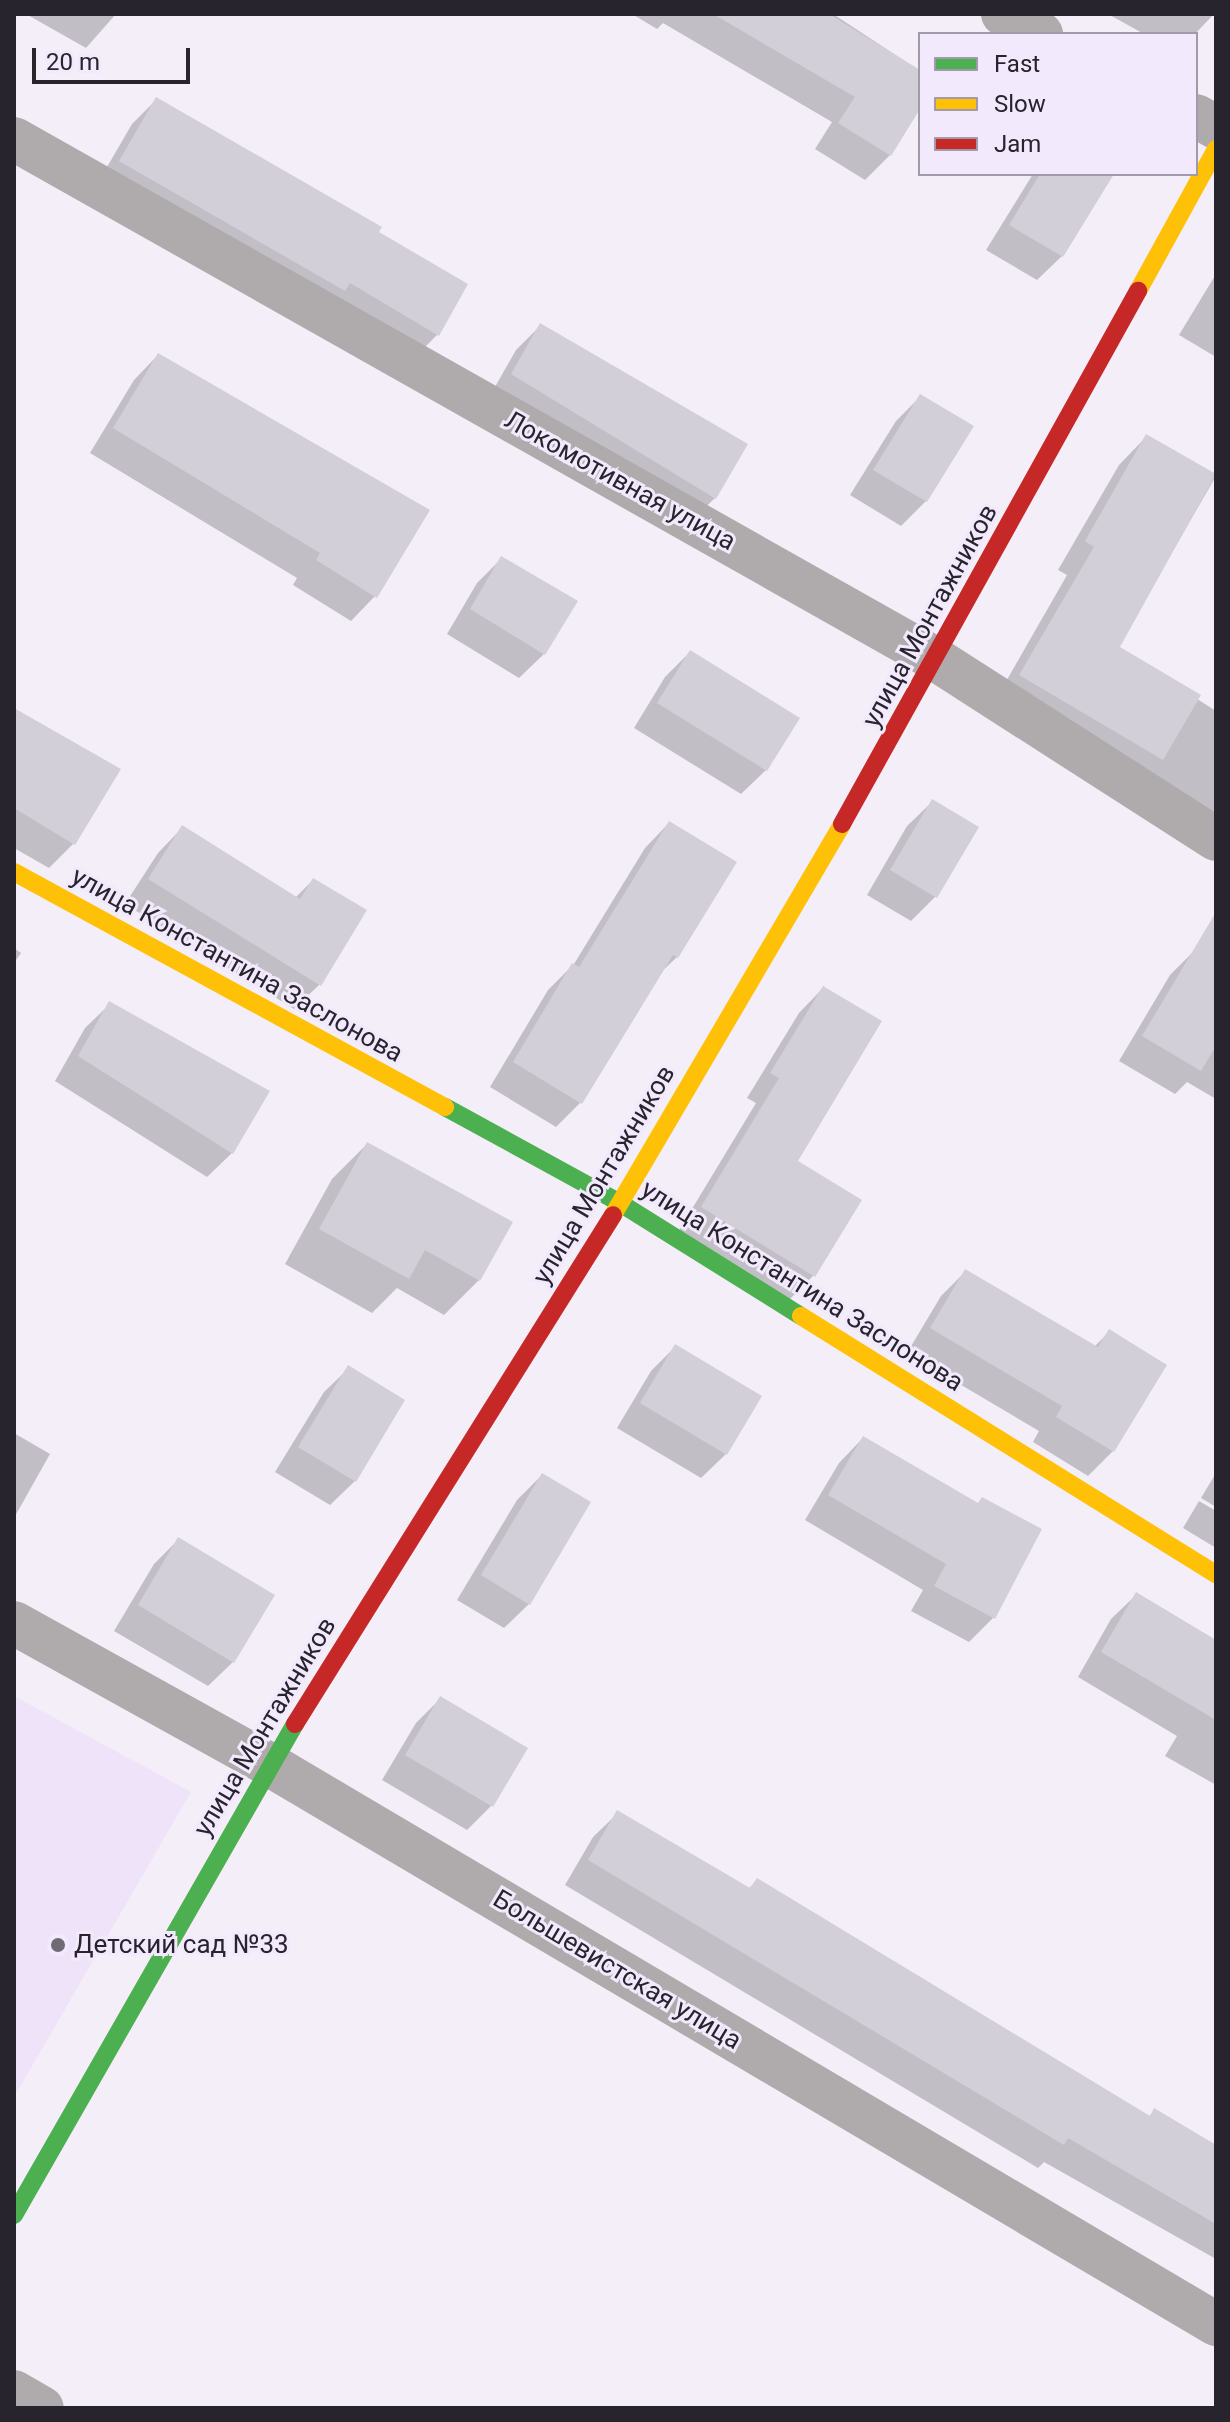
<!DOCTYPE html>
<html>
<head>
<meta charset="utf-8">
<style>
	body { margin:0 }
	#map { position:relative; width:1230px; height:2422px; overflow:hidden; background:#f3eef8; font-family:Roboto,sans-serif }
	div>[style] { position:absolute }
	.built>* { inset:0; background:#eee3f9 }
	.shadow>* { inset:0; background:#0003 }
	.building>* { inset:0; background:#d3cfd8 }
	.street>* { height:44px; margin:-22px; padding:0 22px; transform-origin:22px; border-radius:22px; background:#afabac }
	.fast>* { height:18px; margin:-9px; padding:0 9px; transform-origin:9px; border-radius:9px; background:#4caf50 }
	.slow>* { height:18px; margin:-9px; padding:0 9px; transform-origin:9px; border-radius:9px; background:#ffc107 }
	.jam>* { height:18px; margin:-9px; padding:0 9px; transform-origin:9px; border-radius:9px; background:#c62828 }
	.dots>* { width:22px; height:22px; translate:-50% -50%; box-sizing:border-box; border:4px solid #f2e9fd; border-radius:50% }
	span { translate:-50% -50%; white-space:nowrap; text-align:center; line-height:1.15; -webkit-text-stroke:6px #f2e9fd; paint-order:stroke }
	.street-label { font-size:26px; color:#28242d }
	.poi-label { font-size:26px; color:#28242d }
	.left { translate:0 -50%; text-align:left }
	.frame { position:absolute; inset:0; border:16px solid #28242d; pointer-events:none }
	.legend { position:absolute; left:918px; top:32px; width:280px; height:144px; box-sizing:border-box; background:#f2e9fd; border:2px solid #a19aaa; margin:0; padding:10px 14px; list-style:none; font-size:24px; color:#28242d }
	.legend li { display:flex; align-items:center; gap:16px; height:40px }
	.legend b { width:40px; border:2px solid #a19aaa }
	.scale { position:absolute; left:32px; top:48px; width:158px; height:36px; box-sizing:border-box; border:4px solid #28242d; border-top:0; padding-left:10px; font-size:24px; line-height:28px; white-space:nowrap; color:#28242d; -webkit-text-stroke:6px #f2e9fd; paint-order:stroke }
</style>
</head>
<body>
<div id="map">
	<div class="built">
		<i style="clip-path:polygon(14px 1696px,191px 1792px,14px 2097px)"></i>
	</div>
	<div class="shadow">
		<i style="clip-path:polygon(26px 14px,116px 14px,86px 48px)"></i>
		<i style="clip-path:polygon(632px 14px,833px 14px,920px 71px,920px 105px,890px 155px,865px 180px,815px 149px,832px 122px,663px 23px,657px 29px)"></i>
		<i style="clip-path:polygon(1108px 14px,1214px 14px,1195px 34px,1144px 34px)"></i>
		<i style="clip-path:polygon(156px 100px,376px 233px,438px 334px,413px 359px,96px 186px,132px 124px)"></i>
		<i style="clip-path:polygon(1033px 174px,1094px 174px,1062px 256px,1037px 280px,986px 250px)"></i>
		<i style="clip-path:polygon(1216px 274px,1216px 357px,1179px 335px)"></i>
		<i style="clip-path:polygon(541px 325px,715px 498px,690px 522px,488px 399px,516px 350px)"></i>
		<i style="clip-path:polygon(158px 355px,375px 596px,351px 621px,293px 585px,297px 578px,90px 453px,134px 380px)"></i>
		<i style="clip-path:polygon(920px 397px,926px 501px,901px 526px,850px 495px,896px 421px)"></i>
		<i style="clip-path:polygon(1146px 437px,1216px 476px,1117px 648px,1216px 711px,1216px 830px,993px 704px,1067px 575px,1058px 570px,1119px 465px)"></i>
		<i style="clip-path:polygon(502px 558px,544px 654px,519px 678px,447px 634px,477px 583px)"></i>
		<i style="clip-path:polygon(690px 652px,766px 770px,741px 794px,634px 728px,665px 677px)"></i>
		<i style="clip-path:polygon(14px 710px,73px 844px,49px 868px,14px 848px)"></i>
		<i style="clip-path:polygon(932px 802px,936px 896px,911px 921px,867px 895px,907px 826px)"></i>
		<i style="clip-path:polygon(669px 823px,677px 957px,657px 976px,580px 1103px,556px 1127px,490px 1087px,548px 990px,574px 964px,645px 848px)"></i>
		<i style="clip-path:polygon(182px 828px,295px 898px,313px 880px,364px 911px,319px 985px,294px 1009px,125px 904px,158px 853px)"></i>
		<i style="clip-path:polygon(14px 948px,21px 953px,14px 963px)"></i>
		<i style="clip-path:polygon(1195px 950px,1216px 963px,1216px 1099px,1187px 1082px,1175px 1094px,1119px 1061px,1170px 975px)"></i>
		<i style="clip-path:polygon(823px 988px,795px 1161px,859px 1201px,813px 1276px,788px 1301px,678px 1232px,756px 1103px,747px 1098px,799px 1013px)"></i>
		<i style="clip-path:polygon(110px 1004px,232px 1153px,207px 1177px,55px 1081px,85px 1028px)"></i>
		<i style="clip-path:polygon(367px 1144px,479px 1280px,444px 1315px,397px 1288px,372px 1313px,285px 1264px,332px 1179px)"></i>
		<i style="clip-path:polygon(966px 1271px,1094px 1347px,1109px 1332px,1113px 1451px,1088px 1476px,1033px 1442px,1039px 1431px,907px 1353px,941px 1296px)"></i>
		<i style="clip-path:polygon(675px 1347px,726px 1454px,701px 1478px,617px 1428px,651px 1371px)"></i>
		<i style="clip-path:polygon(349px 1368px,355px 1481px,330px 1505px,275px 1472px,324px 1392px)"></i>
		<i style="clip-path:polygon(14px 1433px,50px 1454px,14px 1518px)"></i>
		<i style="clip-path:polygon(863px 1438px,976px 1505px,982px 1499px,993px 1618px,969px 1642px,911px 1611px,923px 1590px,805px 1520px,839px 1463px)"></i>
		<i style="clip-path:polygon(1216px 1473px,1216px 1507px,1201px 1498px)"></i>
		<i style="clip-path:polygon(542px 1475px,529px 1604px,504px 1628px,457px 1600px,517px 1500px)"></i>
		<i style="clip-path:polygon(1199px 1501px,1216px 1511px,1216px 1548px,1183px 1528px)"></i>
		<i style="clip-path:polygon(178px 1540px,233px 1662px,208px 1686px,114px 1631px,154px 1564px)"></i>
		<i style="clip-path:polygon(1136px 1595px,1216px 1642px,1216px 1785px,1165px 1756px,1177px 1736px,1078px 1677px,1111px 1619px)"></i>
		<i style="clip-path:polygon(441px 1698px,491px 1806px,467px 1830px,382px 1780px,416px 1723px)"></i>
		<i style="clip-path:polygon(618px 1813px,748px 1889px,757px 1881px,1148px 2117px,1155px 2111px,1216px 2145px,1216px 2259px,1044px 2162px,1038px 2168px,565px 1885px,593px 1837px)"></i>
	</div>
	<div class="building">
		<i style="clip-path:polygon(713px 14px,829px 14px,920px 70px,920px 109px,891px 156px,838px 123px,855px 97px)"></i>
		<i style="clip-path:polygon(156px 97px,382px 227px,379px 232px,468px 284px,439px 336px,350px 283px,345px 291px,119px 161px)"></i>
		<i style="clip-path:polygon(1040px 174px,1114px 174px,1063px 257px,1009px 225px)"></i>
		<i style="clip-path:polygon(540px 323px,748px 444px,716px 499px,511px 374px)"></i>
		<i style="clip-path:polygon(158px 353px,430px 510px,377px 598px,316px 560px,320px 553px,113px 428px)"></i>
		<i style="clip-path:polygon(920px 394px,974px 426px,927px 502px,873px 470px)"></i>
		<i style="clip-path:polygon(1146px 434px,1216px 474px,1120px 647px,1201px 695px,1163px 760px,1019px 675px,1094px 547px,1085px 541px)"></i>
		<i style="clip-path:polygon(501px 556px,578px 601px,545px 655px,470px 609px)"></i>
		<i style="clip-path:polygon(690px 650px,800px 718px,767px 771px,657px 703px)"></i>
		<i style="clip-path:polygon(14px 708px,121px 769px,75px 845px,14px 808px)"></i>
		<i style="clip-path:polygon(932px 799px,979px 827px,937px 898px,890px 870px)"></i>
		<i style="clip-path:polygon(669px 821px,737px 862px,678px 958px,673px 955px,582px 1104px,513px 1062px,572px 963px,579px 967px)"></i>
		<i style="clip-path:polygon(182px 825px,300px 899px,313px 878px,367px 910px,321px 986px,148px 879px)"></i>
		<i style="clip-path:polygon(1216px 912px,1216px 1046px,1201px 1071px,1142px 1036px)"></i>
		<i style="clip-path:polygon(823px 986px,882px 1021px,798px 1161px,862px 1200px,815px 1277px,701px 1207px,779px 1078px,770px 1073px)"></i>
		<i style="clip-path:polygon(109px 1001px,270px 1091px,233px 1154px,78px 1056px)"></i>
		<i style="clip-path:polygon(367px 1142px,513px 1222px,480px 1281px,425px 1250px,409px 1279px,319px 1229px)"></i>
		<i style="clip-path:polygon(965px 1269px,1098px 1347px,1109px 1329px,1167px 1365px,1114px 1452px,1056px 1417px,1062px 1406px,930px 1328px)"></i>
		<i style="clip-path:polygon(675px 1344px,762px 1396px,727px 1455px,640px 1403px)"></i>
		<i style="clip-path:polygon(348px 1365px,405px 1400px,356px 1482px,298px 1447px)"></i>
		<i style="clip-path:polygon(863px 1436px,978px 1503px,982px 1497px,1042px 1529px,995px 1619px,934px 1586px,946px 1564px,828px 1495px)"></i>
		<i style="clip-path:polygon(542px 1473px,591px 1502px,530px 1605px,481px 1575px)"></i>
		<i style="clip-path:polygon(178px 1537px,275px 1595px,234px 1663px,138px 1605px)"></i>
		<i style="clip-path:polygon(1136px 1592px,1216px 1640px,1216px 1720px,1101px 1652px)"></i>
		<i style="clip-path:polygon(440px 1696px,528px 1748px,493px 1807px,405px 1755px)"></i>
		<i style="clip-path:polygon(617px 1810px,750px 1888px,757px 1878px,1150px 2116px,1154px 2108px,1216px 2145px,1216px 2224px,1068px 2138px,1064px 2145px,588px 1860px)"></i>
	</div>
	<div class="street">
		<i style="left:1003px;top:14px;width:43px;rotate:27.8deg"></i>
		<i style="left:1196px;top:116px;width:23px;rotate:29deg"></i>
		<i style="left:14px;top:139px;width:1060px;rotate:29.44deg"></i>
		<i style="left:937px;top:660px;width:331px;rotate:32.7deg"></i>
		<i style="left:14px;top:1623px;width:293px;rotate:29deg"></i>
		<i style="left:270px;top:1765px;width:1099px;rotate:30.58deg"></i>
		<i style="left:14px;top:2392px;width:32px;rotate:30deg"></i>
	</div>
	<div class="fast">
		<i style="left:445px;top:1107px;width:200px;rotate:28.7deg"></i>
		<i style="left:620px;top:1203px;width:213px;rotate:32deg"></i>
		<i style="left:14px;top:2215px;width:566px;rotate:-60.22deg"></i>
	</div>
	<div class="slow">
		<i style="left:1138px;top:291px;width:162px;rotate:-61.2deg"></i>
		<i style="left:14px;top:872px;width:491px;rotate:28.6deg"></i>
		<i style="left:613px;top:1215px;width:453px;rotate:-59.6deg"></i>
		<i style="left:801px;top:1316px;width:489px;rotate:31.9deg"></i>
	</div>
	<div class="jam">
		<i style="left:842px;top:824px;width:610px;rotate:-60.95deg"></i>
		<i style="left:295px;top:1724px;width:600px;rotate:-58deg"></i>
	</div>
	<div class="dots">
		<i style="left:58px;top:1945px;background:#6f6b74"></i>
	</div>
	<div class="street-label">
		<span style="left:620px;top:481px;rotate:29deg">Локомотивная улица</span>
		<span style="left:930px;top:616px;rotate:-61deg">улица Монтажников</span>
		<span style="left:237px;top:965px;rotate:29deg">улица Константина Заслонова</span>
		<span style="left:604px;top:1175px;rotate:-59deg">улица Монтажников</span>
		<span style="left:802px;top:1286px;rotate:32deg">улица Константина Заслонова</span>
		<span style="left:265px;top:1727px;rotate:-59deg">улица Монтажников</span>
		<span style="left:617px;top:1970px;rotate:31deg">Большевистская улица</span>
	</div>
	<div class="poi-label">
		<span class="left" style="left:74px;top:1945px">Детский сад №33</span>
	</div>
	<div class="frame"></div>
	<ul class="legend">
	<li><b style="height:10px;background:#4caf50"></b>Fast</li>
	<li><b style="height:10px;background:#ffc107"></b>Slow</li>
	<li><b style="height:10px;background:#c62828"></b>Jam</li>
	</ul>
	<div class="scale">20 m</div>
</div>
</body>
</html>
